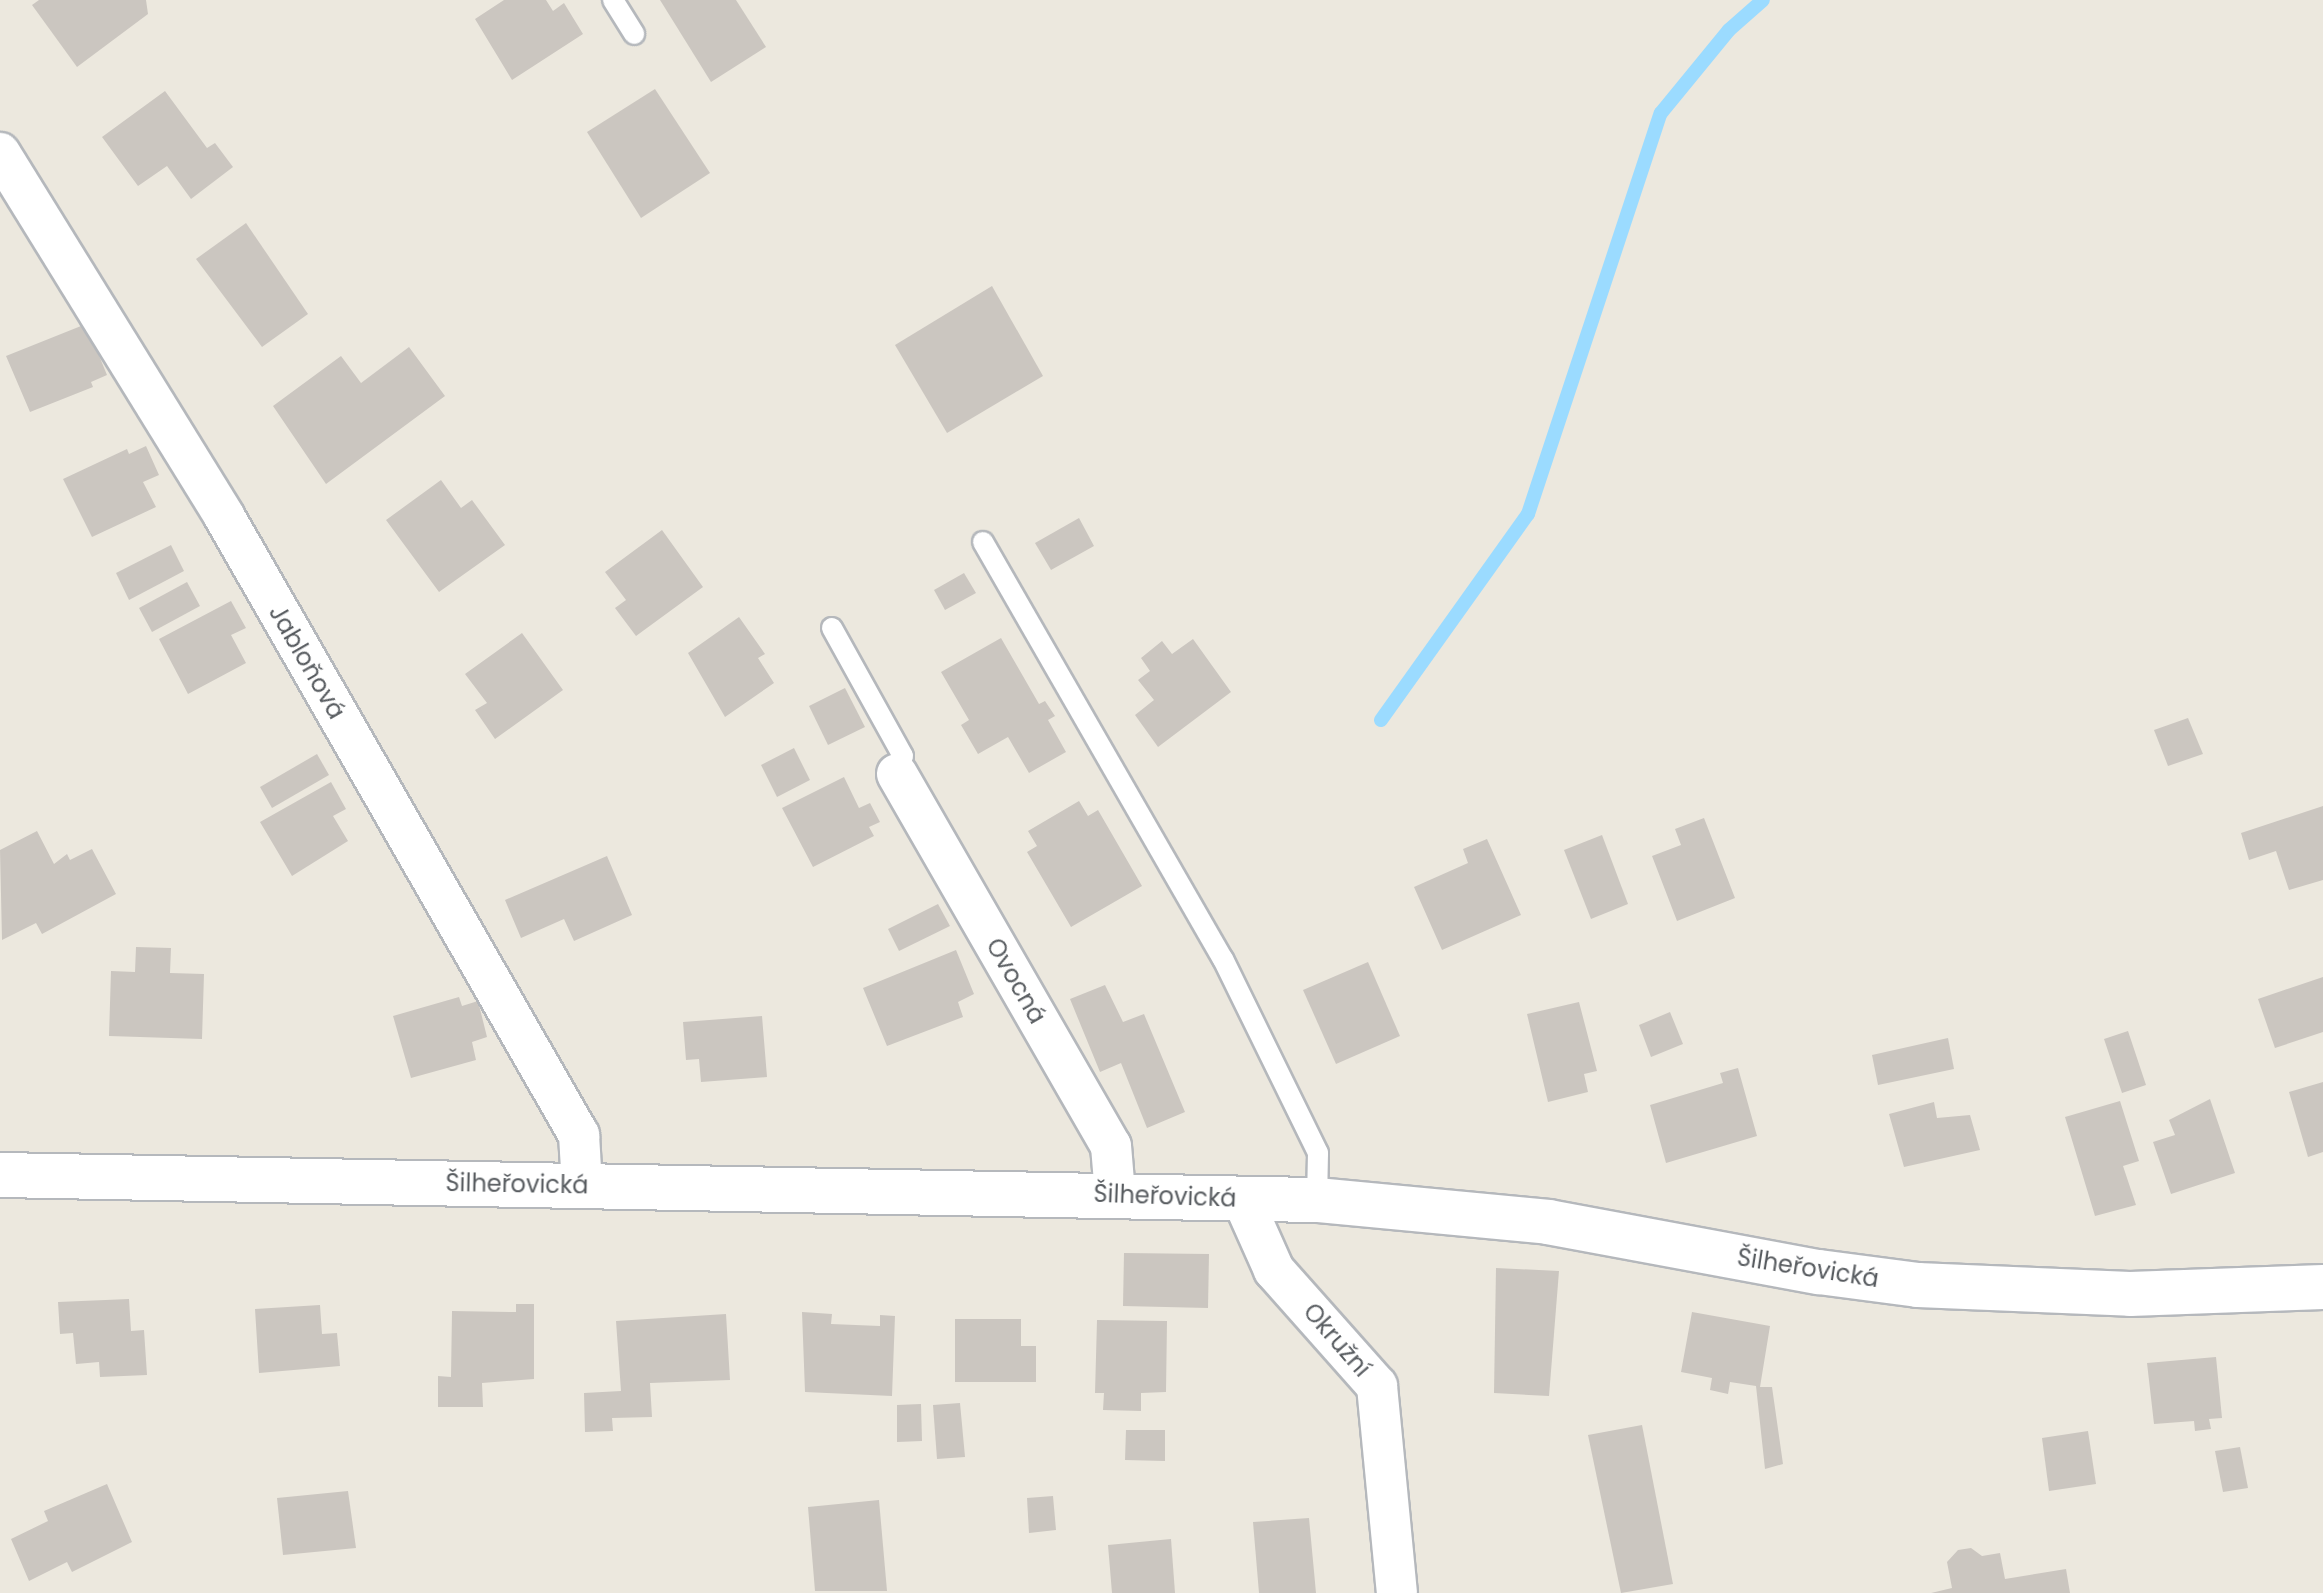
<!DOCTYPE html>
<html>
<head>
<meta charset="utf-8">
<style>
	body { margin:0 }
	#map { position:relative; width:2323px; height:1593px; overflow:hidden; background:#ece8de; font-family:Poppins,sans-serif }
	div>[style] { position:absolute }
	.stream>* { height:14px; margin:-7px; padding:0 7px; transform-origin:7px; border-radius:7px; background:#9bdbff }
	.building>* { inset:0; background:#cbc6c0 }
	.roads { filter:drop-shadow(2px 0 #b5b8bc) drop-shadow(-2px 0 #b5b8bc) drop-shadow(0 2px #b5b8bc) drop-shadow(0 -2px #b5b8bc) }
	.service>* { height:20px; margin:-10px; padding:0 10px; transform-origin:10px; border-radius:10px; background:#fff }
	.minor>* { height:40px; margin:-20px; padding:0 20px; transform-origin:20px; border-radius:20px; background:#fff }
	.tertiary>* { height:44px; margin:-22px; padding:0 22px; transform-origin:22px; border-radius:22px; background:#fff }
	span { translate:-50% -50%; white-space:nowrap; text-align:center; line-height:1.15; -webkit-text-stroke:8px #fff; paint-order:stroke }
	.street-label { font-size:24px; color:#585c60 }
</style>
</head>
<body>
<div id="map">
	<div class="stream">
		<i style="left:1381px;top:720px;width:253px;rotate:-54.5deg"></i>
		<i style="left:1528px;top:514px;width:422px;rotate:-71.7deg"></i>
		<i style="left:1661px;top:113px;width:107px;rotate:-50.7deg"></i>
		<i style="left:1729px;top:30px;width:45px;rotate:-41.4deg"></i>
	</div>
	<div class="building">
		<i style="clip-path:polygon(39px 0,146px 0,148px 14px,77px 67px,32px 5px)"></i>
		<i style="clip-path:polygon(504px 0,546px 0,553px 11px,564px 3px,583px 34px,512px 80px,475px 19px)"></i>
		<i style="clip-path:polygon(660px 0,736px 0,766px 47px,711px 82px)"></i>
		<i style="clip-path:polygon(655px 89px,710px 173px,641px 218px,587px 132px)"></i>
		<i style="clip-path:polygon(165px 91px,207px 148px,215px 143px,233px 167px,191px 199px,167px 166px,138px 186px,102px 137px)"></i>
		<i style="clip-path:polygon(246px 223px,308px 314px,262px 347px,196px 259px)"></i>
		<i style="clip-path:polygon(992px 286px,1043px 376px,947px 433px,895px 345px)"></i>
		<i style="clip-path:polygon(86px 324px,107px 375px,91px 382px,93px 387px,30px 412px,6px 356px)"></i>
		<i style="clip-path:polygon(409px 347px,445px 396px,326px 484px,273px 406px,341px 356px,361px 383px)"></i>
		<i style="clip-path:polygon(146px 446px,159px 475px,143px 482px,156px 507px,92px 537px,63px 479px,127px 449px,129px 454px)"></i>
		<i style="clip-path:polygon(441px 480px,461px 508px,472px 500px,505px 545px,439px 592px,386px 520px)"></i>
		<i style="clip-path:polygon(1079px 518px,1094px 546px,1051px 570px,1035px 543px)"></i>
		<i style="clip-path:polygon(662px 530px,703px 587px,636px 636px,615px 608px,626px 600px,605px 572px)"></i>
		<i style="clip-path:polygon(171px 545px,184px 571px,129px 600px,116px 573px)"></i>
		<i style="clip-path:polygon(964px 573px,976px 593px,945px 610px,934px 590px)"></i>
		<i style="clip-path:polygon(187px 582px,200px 606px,152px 632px,139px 608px)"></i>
		<i style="clip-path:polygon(231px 601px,246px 628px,231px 635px,246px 663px,188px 694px,159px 639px)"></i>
		<i style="clip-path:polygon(739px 617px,765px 654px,758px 658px,774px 683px,725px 717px,688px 653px)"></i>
		<i style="clip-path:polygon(522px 633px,563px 690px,495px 739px,475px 710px,487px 703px,465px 674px)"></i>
		<i style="clip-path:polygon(1001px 638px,1039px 704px,1045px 701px,1055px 716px,1048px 720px,1066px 752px,1029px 773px,1008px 737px,978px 754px,961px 725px,969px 720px,941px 672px)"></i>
		<i style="clip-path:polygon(1193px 639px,1231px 692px,1158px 747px,1135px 715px,1154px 700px,1138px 680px,1150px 671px,1141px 658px,1162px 641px,1172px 654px)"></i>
		<i style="clip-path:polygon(845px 688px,865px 727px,828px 745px,809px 706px)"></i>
		<i style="clip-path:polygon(2188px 718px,2203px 754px,2168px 766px,2154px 730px)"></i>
		<i style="clip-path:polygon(794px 748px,810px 780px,777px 797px,761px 765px)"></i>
		<i style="clip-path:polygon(317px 754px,329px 775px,272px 808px,260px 787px)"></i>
		<i style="clip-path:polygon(844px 777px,859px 808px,870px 803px,880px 822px,869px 827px,874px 836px,813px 867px,782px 808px)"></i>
		<i style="clip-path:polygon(331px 782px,346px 809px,333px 816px,348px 841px,292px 876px,260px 822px)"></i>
		<i style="clip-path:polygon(1079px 801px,1088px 816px,1098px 810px,1142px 886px,1071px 927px,1027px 852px,1037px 846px,1028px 831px)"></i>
		<i style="clip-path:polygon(2323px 806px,2323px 880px,2289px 890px,2276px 851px,2249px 860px,2241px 833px)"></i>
		<i style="clip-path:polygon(1704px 818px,1735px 898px,1677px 921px,1652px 856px,1681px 845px,1675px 829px)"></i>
		<i style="clip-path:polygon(37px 831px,54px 864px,67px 854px,70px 860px,92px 849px,116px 894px,42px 934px,36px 923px,2px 940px,0 850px)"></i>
		<i style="clip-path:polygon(1602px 835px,1628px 904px,1591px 919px,1564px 850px)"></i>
		<i style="clip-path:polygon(1487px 839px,1521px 915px,1442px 950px,1414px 887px,1468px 863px,1463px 849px)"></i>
		<i style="clip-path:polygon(607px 856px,632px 915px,574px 941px,564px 919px,521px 938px,505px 900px)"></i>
		<i style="clip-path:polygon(938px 904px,950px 926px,899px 951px,888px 929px)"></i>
		<i style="clip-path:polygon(136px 947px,171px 948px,170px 973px,204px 974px,202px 1039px,109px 1036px,111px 971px,135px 972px)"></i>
		<i style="clip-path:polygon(956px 950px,974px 994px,958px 1002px,963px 1017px,887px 1046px,863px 988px)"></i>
		<i style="clip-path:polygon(1368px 962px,1400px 1036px,1336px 1064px,1303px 990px)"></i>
		<i style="clip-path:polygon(2323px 977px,2323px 1032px,2275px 1048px,2258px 999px)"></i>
		<i style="clip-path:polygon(1105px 985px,1123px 1022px,1144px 1014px,1185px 1112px,1147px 1128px,1121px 1063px,1100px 1072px,1070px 999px)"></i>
		<i style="clip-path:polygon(459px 997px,462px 1006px,478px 1001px,487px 1037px,472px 1042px,476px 1060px,411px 1078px,393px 1016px)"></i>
		<i style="clip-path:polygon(1579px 1002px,1597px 1071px,1584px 1074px,1588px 1092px,1548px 1102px,1527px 1014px)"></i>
		<i style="clip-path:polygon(1670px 1012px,1683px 1044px,1651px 1057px,1639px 1025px)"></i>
		<i style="clip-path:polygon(762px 1016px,767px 1077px,701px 1082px,699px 1059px,686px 1060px,683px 1022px)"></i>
		<i style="clip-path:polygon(2128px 1031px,2146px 1085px,2122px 1093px,2104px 1039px)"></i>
		<i style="clip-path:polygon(1948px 1038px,1954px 1069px,1878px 1085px,1872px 1055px)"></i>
		<i style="clip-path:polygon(1738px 1068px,1757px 1136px,1666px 1163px,1650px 1105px,1723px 1083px,1720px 1073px)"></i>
		<i style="clip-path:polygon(2323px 1082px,2323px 1152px,2308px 1157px,2289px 1092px)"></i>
		<i style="clip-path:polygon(2210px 1099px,2235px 1173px,2171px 1194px,2153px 1142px,2175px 1135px,2169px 1120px)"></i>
		<i style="clip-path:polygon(2120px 1101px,2139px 1161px,2123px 1166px,2136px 1205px,2095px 1216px,2065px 1117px)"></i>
		<i style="clip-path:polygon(1934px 1102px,1937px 1118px,1970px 1115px,1980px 1150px,1904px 1167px,1889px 1114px)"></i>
		<i style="clip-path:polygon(1124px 1253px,1209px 1254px,1208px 1308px,1123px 1306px)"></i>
		<i style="clip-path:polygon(1496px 1268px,1559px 1271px,1549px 1396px,1494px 1393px)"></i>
		<i style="clip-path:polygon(129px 1299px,131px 1331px,144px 1330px,147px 1375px,100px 1377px,99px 1362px,76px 1364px,73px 1333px,60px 1334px,58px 1302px)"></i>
		<i style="clip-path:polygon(516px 1304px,534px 1304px,534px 1379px,482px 1383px,483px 1407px,438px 1407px,438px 1376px,451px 1377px,452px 1311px,516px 1312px)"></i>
		<i style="clip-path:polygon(320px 1305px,322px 1334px,337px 1333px,340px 1366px,259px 1373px,255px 1309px)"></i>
		<i style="clip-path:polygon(802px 1312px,832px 1314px,831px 1324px,880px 1326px,880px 1315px,895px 1316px,892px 1396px,805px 1392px)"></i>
		<i style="clip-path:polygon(1692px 1312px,1770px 1326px,1760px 1387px,1772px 1387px,1783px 1464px,1765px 1469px,1756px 1386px,1730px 1382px,1728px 1394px,1710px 1390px,1712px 1378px,1681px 1372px)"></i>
		<i style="clip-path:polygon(726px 1314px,730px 1380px,650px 1383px,652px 1417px,612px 1418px,613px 1431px,585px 1432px,584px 1393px,621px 1391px,616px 1321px)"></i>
		<i style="clip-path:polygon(955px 1319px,1021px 1319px,1021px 1346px,1036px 1346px,1036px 1382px,955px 1382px)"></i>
		<i style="clip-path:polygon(1097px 1320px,1167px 1321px,1166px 1392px,1141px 1393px,1141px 1411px,1103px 1410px,1104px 1393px,1095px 1393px)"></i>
		<i style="clip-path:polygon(2216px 1357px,2222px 1418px,2209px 1419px,2211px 1429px,2195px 1431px,2194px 1421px,2154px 1424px,2147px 1363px)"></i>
		<i style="clip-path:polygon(960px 1403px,965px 1457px,937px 1459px,933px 1405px)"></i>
		<i style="clip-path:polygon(921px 1404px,922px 1441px,897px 1442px,897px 1405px)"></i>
		<i style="clip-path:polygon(1642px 1425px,1673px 1584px,1621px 1593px,1588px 1435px)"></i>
		<i style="clip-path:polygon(1126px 1430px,1165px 1430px,1165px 1461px,1125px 1460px)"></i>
		<i style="clip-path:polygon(2088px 1431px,2096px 1484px,2049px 1491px,2042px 1438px)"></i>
		<i style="clip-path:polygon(2240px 1447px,2248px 1488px,2223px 1492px,2215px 1451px)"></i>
		<i style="clip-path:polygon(107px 1484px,132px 1542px,72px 1572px,67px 1562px,29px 1581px,11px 1539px,48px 1521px,44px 1511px)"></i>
		<i style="clip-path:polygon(348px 1491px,356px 1548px,283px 1555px,277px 1498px)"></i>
		<i style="clip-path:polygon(1053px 1496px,1056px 1530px,1029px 1533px,1027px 1498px)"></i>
		<i style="clip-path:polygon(879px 1500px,887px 1591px,815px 1591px,808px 1507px)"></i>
		<i style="clip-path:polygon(1309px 1518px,1316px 1593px,1259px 1593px,1253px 1522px)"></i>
		<i style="clip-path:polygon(1171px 1539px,1175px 1593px,1112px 1593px,1108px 1545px)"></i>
		<i style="clip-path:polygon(1971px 1548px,1982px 1556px,2000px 1553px,2005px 1579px,2066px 1569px,2070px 1593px,1931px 1593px,1952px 1588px,1947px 1562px,1958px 1550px)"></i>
	</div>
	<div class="roads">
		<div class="service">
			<i style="left:613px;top:0;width:40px;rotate:58deg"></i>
			<i style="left:983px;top:542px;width:481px;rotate:60.1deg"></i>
			<i style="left:1223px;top:959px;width:216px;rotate:63.9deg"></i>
			<i style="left:1318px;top:1153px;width:47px;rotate:91.2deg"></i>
			<i style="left:832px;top:628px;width:146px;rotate:61deg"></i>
			<i style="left:903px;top:756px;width:19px;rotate:108deg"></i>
		</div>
		<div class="minor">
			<i style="left:0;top:153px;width:427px;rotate:58.3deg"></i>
			<i style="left:224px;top:516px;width:714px;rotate:60.17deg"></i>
			<i style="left:579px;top:1135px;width:50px;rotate:86.6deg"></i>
			<i style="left:897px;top:774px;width:429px;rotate:60.1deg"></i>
			<i style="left:1111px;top:1146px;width:48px;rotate:85.2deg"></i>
			<i style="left:1242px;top:1198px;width:79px;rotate:66deg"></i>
			<i style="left:1274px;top:1270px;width:155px;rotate:48.4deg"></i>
			<i style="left:1377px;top:1386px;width:208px;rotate:84.5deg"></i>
		</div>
		<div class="tertiary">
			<i style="left:0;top:1175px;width:1317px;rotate:1.09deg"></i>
			<i style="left:1317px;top:1200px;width:232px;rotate:5.4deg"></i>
			<i style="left:1548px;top:1222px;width:276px;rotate:10.5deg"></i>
			<i style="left:1819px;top:1272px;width:100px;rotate:7.5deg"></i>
			<i style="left:1918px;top:1285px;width:212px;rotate:2.4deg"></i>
			<i style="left:2130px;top:1294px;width:193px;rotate:-2.1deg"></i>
		</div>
	</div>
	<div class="street-label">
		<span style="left:307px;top:662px;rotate:60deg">Jabloňová</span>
		<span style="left:1016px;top:981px;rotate:60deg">Ovocná</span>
		<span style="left:517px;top:1184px;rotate:1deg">Šilheřovická</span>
		<span style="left:1165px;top:1196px;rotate:2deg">Šilheřovická</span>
		<span style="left:1808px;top:1268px;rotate:9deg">Šilheřovická</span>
		<span style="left:1337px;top:1340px;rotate:49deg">Okružní</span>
	</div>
</div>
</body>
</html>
